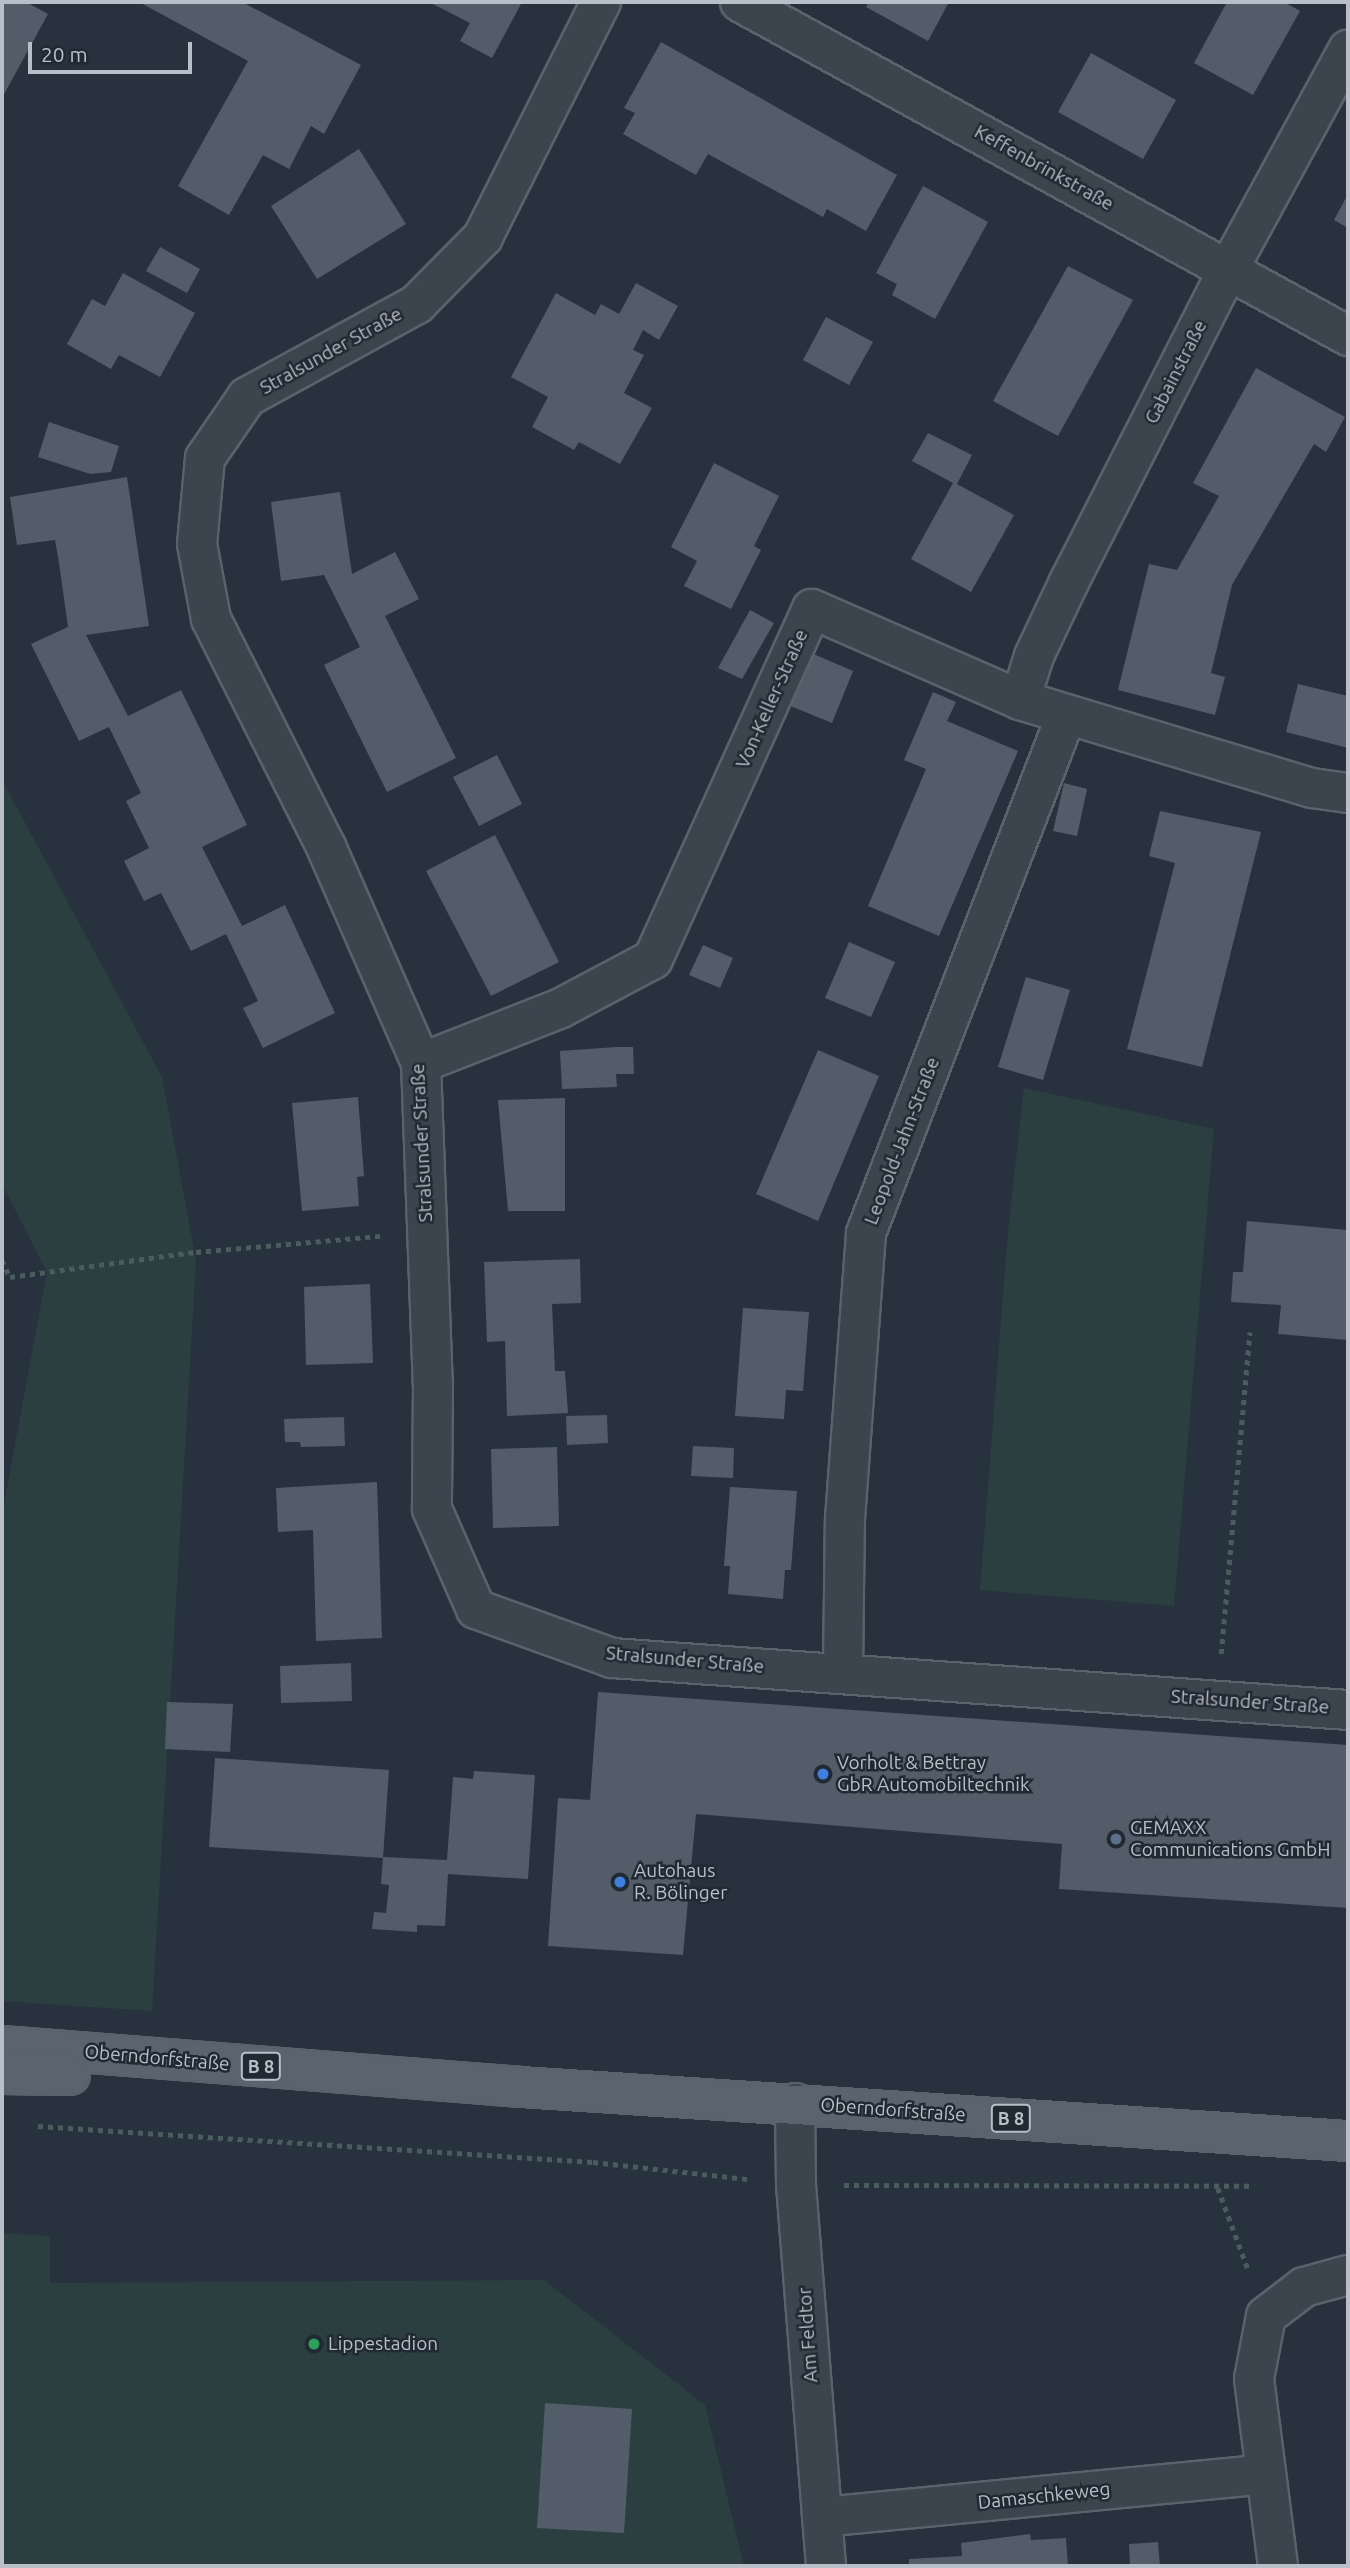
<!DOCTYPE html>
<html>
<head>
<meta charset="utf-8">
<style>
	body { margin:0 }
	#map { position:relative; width:1350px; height:2568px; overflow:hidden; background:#28323e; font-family:Ubuntu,sans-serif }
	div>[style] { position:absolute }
	.green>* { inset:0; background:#2b3f40 }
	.building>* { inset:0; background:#525d69 }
	.path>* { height:4.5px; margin-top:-2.25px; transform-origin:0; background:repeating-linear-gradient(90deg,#4a5c5e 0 5px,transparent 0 10px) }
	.roads { filter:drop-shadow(2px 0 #5a626c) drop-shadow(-2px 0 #5a626c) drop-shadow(0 2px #5a626c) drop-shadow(0 -2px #5a626c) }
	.minor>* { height:38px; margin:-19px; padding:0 19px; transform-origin:19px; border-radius:19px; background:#3c444e }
	.major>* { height:38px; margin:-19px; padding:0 19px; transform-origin:19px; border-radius:19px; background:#5a636e }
	.dots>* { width:19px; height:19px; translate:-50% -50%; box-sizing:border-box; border:4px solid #212933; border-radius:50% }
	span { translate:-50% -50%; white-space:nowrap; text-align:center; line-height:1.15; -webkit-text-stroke:5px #212933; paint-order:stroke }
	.shield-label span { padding:2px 5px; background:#212933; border:2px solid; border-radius:5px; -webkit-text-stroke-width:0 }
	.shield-label { font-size:18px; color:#b9bfc9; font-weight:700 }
	.street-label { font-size:19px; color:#b9bfc9 }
	.poi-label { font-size:19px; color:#b9bfc9 }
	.left { translate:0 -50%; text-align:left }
	.frame { position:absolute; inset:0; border:4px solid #b9bfc9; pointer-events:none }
	.scale { position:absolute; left:28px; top:42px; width:164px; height:32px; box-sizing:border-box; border:4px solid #b9bfc9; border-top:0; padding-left:9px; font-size:21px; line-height:24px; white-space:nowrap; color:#b9bfc9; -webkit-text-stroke:5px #212933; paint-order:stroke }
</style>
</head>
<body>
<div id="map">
	<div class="green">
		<i style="clip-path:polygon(2px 780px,162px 1077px,196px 1261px,152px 2011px,2px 2001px,2px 1515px,47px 1272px,2px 1184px)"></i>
		<i style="clip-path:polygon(1024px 1088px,1214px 1129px,1174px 1606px,980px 1590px,1008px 1231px)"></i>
		<i style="clip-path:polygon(2px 2233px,50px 2236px,50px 2283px,544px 2280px,705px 2405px,744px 2566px,2px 2566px)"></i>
	</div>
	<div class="building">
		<i style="clip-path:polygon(2px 2px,26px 2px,48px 14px,2px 98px)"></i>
		<i style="clip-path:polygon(139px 2px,242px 2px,361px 65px,324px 134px,311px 126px,289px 169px,263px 155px,229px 215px,178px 186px,248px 61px)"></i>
		<i style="clip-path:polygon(429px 2px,522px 2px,492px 58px,460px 41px,470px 23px)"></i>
		<i style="clip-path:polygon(869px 2px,949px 2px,928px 41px,866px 7px)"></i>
		<i style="clip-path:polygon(1227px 2px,1284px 2px,1300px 11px,1253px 95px,1194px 63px)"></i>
		<i style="clip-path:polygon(661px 42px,897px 175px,866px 231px,827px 209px,823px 217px,708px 154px,696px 175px,623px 134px,635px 113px,624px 108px)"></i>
		<i style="clip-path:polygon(1091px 53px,1176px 100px,1143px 159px,1058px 112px)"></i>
		<i style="clip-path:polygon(359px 149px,406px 224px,317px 279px,271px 206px)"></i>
		<i style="clip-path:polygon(923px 186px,988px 222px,935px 319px,892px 295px,897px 284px,876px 273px)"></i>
		<i style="clip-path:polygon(1348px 194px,1348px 228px,1334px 220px)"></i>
		<i style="clip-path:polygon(160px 247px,200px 269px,187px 293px,146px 271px)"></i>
		<i style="clip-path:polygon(1068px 266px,1133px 300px,1058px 436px,993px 401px)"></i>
		<i style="clip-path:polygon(123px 273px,195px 313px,160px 377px,119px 355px,111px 369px,67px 344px,92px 299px,105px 306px)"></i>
		<i style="clip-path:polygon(636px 283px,678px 306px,659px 340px,643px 330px,633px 350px,644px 355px,624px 393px,652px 408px,620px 464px,579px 442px,574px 450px,532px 427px,548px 397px,511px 377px,556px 293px,595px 315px,601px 304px,619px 314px)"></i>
		<i style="clip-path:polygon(826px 317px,873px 342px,849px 385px,803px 360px)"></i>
		<i style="clip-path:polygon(1256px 368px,1345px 417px,1326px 452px,1314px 444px,1232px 585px,1211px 673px,1225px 677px,1215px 715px,1118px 690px,1149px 564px,1177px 570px,1219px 496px,1193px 483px)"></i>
		<i style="clip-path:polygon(49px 422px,119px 446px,111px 472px,90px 474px,38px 457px)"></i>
		<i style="clip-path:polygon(928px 433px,972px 455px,957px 484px,1014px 515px,971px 592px,911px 559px,953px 483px,912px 461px)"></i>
		<i style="clip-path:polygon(714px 463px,779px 496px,754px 546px,761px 550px,731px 609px,684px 586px,697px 561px,671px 547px)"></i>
		<i style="clip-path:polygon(127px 477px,149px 626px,86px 635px,128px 716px,181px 690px,247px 825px,202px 847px,242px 926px,285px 905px,335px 1013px,263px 1048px,243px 1008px,258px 1001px,226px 934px,191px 951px,161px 893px,144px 901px,124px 861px,149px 848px,126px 801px,141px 793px,109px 727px,79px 741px,31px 644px,68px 627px,59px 563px,55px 540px,17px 545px,10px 497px)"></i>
		<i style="clip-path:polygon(340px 492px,352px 574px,395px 552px,419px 599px,385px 616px,456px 758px,387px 792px,324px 665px,360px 647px,324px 575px,281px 581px,271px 502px)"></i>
		<i style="clip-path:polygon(750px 610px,774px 623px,742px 679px,718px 668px)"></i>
		<i style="clip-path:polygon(809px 652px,853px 671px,832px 723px,788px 705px)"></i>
		<i style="clip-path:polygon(1298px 684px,1348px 696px,1348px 748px,1286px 732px)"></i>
		<i style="clip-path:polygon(933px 692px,956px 702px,947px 721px,1018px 751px,939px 936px,868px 906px,926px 769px,904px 760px)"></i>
		<i style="clip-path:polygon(497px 755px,522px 804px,479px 826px,453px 777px)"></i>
		<i style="clip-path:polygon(1064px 783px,1087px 789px,1077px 836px,1053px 831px)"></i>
		<i style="clip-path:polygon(1160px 811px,1261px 832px,1202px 1067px,1127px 1049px,1175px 863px,1149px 856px)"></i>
		<i style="clip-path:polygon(495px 835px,559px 962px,491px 996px,426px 871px)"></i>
		<i style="clip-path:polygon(849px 942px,895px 962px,871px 1017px,825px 998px)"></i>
		<i style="clip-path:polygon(703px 945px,733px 958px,720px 988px,689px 975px)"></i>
		<i style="clip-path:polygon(1026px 977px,1070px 990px,1043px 1080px,998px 1067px)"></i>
		<i style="clip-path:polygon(616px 1047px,633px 1047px,634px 1074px,616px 1074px,617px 1087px,562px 1089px,560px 1051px)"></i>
		<i style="clip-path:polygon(818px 1050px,879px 1076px,818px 1221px,756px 1194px)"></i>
		<i style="clip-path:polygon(358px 1097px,364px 1176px,357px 1177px,359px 1206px,302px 1211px,292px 1103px)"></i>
		<i style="clip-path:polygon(565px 1098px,565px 1211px,508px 1211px,498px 1100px)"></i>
		<i style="clip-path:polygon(1247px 1221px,1348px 1230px,1348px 1340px,1278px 1334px,1281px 1305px,1231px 1302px,1233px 1272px,1243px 1272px)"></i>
		<i style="clip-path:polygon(580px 1259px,581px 1303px,552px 1304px,555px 1371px,565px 1371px,568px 1413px,507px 1416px,505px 1341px,487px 1342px,484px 1262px)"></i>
		<i style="clip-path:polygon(370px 1284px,373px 1363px,306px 1365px,304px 1287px)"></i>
		<i style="clip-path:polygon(743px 1308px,809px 1312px,803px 1391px,786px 1390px,784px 1419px,735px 1416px)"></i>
		<i style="clip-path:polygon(607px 1415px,608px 1443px,567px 1445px,566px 1416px)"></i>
		<i style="clip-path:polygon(344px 1417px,345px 1446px,301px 1447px,300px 1442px,285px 1442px,284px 1419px)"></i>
		<i style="clip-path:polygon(693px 1446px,734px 1448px,733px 1478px,691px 1476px)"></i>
		<i style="clip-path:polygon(557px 1447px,559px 1526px,493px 1528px,491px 1449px)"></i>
		<i style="clip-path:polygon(377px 1482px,382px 1638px,316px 1641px,313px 1530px,278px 1532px,276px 1488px)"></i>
		<i style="clip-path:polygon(730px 1487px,797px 1491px,791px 1570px,785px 1570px,783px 1599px,728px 1594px,730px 1566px,724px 1566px)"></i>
		<i style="clip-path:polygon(351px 1663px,352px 1701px,281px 1703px,280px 1666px)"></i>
		<i style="clip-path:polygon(598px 1692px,1348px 1745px,1348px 1908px,1059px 1889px,1062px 1844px,696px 1814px,683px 1955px,548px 1946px,558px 1798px,590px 1800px)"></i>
		<i style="clip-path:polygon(167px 1702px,233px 1704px,230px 1752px,165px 1749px)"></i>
		<i style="clip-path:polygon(215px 1758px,389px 1770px,383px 1858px,209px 1847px)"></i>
		<i style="clip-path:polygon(474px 1771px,535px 1775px,528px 1879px,448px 1874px,445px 1926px,417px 1925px,417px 1932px,372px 1929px,374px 1912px,386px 1913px,389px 1885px,381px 1884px,383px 1857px,447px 1860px,453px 1777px,473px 1779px)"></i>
		<i style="clip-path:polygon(545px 2403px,632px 2409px,624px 2533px,537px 2528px)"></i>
		<i style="clip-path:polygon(1030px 2534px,1031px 2540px,1066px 2538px,1068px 2566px,909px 2566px,909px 2559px,962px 2556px,961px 2543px)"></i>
		<i style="clip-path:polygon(1158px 2542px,1160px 2566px,1130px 2566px,1129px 2544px)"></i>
	</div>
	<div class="path">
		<i style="left:2px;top:1260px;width:19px;rotate:65deg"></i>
		<i style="left:10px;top:1277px;width:188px;rotate:-7.7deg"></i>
		<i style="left:196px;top:1252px;width:185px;rotate:-5deg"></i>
		<i style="left:1221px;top:1654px;width:323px;rotate:-84.9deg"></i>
		<i style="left:38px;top:2126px;width:556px;rotate:3.71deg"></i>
		<i style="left:593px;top:2162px;width:156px;rotate:6.3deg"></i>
		<i style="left:844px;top:2185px;width:407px;rotate:0.1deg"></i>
		<i style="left:1218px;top:2188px;width:86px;rotate:69.7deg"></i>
	</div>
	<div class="roads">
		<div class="minor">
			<i style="left:601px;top:2px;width:263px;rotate:116.7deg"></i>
			<i style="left:483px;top:237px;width:94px;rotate:134.6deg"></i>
			<i style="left:417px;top:304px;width:194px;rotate:151.3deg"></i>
			<i style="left:247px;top:397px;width:74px;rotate:124.5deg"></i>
			<i style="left:205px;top:458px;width:86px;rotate:95.3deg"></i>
			<i style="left:197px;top:544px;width:76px;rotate:79.4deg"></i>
			<i style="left:211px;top:619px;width:258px;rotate:63.2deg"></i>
			<i style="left:327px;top:849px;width:234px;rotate:66.3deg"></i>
			<i style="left:421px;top:1063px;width:322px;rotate:87.9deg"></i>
			<i style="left:433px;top:1385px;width:124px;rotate:90.5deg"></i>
			<i style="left:432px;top:1509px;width:109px;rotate:66.3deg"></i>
			<i style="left:476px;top:1609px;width:145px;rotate:19.8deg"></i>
			<i style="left:612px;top:1658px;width:738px;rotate:4.04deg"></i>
			<i style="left:740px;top:2px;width:694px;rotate:28.78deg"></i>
			<i style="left:1020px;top:700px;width:46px;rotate:-72.3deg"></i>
			<i style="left:1034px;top:656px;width:82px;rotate:-64.7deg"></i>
			<i style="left:1069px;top:582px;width:350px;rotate:-63deg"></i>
			<i style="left:1228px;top:270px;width:251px;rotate:-61.4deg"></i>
			<i style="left:421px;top:1063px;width:150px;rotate:-21.4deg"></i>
			<i style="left:561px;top:1008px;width:104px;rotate:-28deg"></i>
			<i style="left:653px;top:959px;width:384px;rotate:-65.6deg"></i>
			<i style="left:812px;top:609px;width:227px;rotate:23.6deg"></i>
			<i style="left:1020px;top:700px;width:305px;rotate:16.8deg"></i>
			<i style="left:1312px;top:788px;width:36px;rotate:8deg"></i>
			<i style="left:843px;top:1673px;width:154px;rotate:-89.3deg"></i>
			<i style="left:845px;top:1519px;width:287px;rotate:-85.8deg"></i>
			<i style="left:866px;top:1233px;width:554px;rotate:-68.85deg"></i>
			<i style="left:795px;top:2103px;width:82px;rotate:89.3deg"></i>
			<i style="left:796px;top:2185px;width:382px;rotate:85.5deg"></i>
			<i style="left:822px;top:2517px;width:446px;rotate:-5.5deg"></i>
			<i style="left:1278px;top:2566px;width:189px;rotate:-97.3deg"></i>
			<i style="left:1254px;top:2379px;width:64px;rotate:-79.2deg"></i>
			<i style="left:1266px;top:2316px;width:48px;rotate:-37.3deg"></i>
			<i style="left:1304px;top:2287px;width:46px;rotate:-15.3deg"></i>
		</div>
		<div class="major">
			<i style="left:2px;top:2046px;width:521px;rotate:4.52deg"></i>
			<i style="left:521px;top:2087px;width:829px;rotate:3.74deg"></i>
			<i style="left:2px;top:2074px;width:68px;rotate:0.8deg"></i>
		</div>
	</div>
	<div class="dots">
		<i style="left:823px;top:1774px;background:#3f7fe0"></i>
		<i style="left:1116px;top:1839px;background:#5c6f8a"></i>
		<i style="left:620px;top:1882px;background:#3f7fe0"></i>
		<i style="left:314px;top:2344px;background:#2e9e5b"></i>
	</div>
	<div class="shield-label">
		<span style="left:261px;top:2066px">B 8</span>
		<span style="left:1011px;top:2118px">B 8</span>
	</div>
	<div class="street-label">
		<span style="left:1044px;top:168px;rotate:29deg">Keffenbrinkstraße</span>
		<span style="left:331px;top:351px;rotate:-29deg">Stralsunder Straße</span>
		<span style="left:1176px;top:372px;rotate:-63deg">Gabainstraße</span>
		<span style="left:772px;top:699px;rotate:-66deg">Von-Keller-Straße</span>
		<span style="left:902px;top:1141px;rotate:-69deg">Leopold-Jahn-Straße</span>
		<span style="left:422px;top:1143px;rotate:-93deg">Stralsunder Straße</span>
		<span style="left:685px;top:1660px;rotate:5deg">Stralsunder Straße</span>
		<span style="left:1250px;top:1702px;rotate:4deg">Stralsunder Straße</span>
		<span style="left:157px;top:2058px;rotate:5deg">Oberndorfstraße</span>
		<span style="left:893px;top:2110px;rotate:4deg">Oberndorfstraße</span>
		<span style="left:808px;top:2335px;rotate:-94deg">Am Feldtor</span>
		<span style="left:1044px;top:2496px;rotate:-6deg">Damaschkeweg</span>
	</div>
	<div class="poi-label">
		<span class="left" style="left:837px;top:1774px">Vorholt &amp; Bettray<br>GbR Automobiltechnik</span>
		<span class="left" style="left:1130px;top:1839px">GEMAXX<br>Communications GmbH</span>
		<span class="left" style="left:634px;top:1882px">Autohaus<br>R. Bölinger</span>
		<span class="left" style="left:328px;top:2344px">Lippestadion</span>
	</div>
	<div class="frame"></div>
	<div class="scale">20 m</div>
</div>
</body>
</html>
